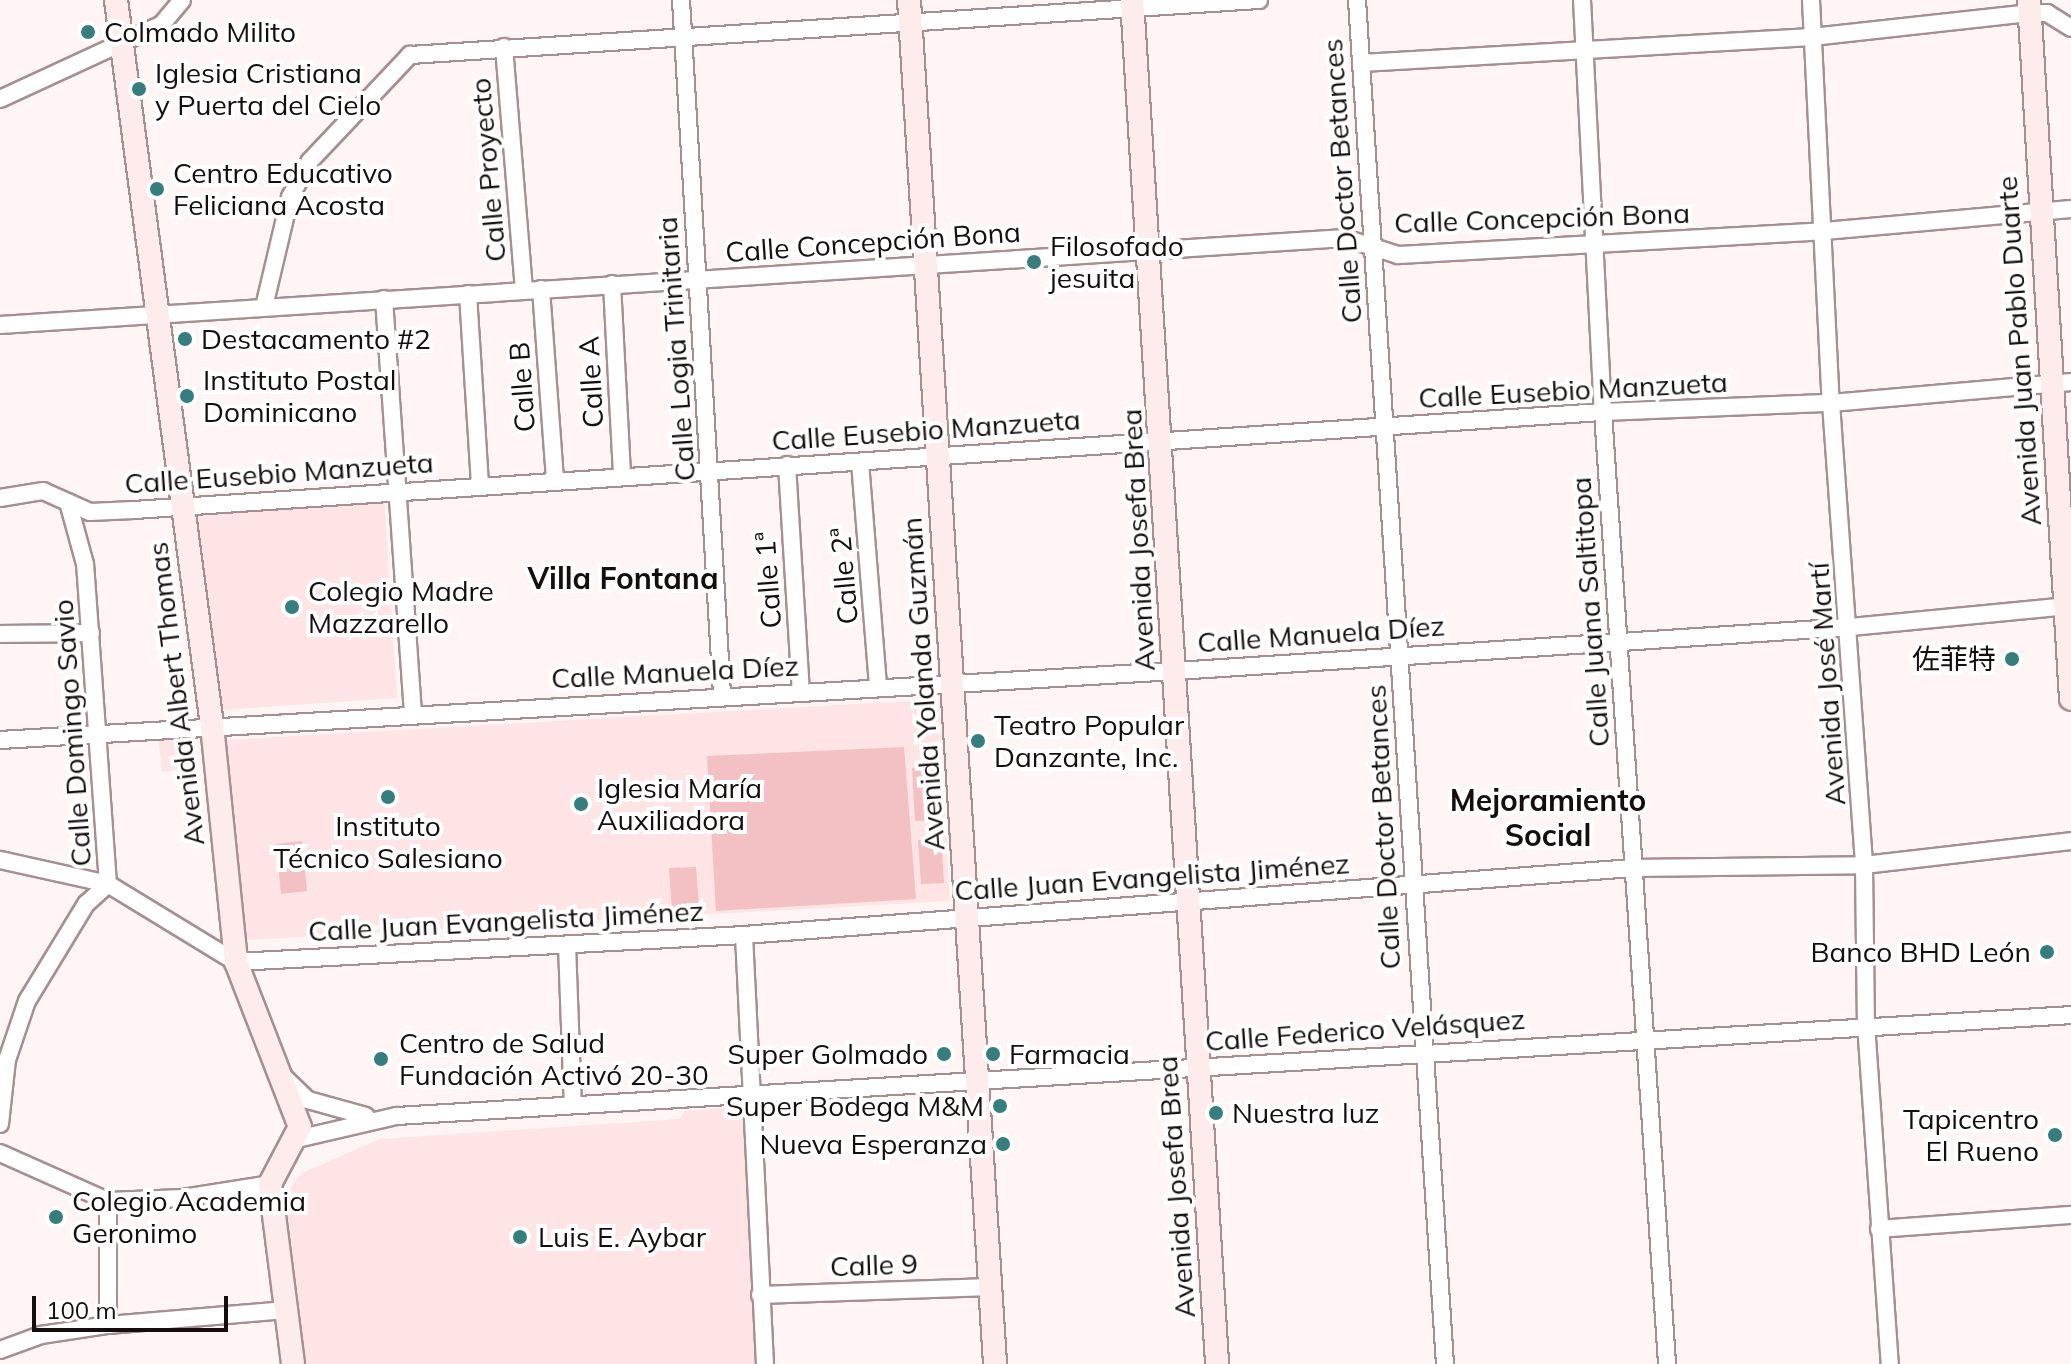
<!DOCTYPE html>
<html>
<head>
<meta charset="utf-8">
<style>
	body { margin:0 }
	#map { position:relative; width:2071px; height:1364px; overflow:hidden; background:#fff5f5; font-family:Mulish,"Noto Sans SC",sans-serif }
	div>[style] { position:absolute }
	.built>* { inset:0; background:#fee4e5 }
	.green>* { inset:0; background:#f3c0c3 }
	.roads { filter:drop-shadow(2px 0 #a58f90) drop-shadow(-2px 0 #a58f90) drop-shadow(0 2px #a58f90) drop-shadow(0 -2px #a58f90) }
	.minor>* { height:16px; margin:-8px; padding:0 8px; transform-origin:8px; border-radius:8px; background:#fff }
	.secondary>* { height:22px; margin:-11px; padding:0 11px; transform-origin:11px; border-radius:11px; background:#feeced }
	.dots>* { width:22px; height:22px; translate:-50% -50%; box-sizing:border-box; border:4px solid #fff; border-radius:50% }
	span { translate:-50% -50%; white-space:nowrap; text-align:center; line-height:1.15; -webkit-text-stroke:8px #fff; paint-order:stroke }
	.poi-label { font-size:28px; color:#160e0e }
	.left { translate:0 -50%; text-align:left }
	.right { translate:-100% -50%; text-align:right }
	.street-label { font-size:28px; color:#160e0e }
	.neighbourhood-label { font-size:30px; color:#160e0e; font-weight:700 }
	.scale { position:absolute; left:32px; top:1296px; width:196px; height:36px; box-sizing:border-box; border:4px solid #160e0e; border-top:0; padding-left:10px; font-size:24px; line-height:28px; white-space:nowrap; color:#160e0e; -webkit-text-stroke:6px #fff; paint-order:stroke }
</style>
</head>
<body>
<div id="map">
	<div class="built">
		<i style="clip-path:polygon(384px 499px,397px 698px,205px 711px,184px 517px)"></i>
		<i style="clip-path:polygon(939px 699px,950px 901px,247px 940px,225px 740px)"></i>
		<i style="clip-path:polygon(183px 732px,188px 768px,162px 772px,158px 735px)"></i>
		<i style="clip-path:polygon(737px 1107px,749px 1116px,754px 1176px,748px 1189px,757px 1364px,300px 1364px,283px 1196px,302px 1173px,380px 1139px,679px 1119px,685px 1111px)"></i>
	</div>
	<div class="green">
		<i style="clip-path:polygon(904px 747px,916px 899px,716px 911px,707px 756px)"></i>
		<i style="clip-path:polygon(938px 766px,941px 820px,915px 821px,912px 768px)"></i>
		<i style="clip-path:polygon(941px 838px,944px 883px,921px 884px,918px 840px)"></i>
		<i style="clip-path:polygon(302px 841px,307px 891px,281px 894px,276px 844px)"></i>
		<i style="clip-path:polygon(696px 867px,699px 908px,672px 910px,669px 868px)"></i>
	</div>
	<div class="roads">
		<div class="minor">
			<i style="left:681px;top:0;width:696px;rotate:86.62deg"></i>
			<i style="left:1357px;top:0;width:1367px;rotate:86.31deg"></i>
			<i style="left:1582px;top:0;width:413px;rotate:87.1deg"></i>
			<i style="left:1603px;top:412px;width:954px;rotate:86.15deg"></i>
			<i style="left:1811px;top:0;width:403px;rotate:87.2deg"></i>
			<i style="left:1831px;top:403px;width:463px;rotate:85.9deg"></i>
			<i style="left:1864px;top:865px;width:159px;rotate:89.3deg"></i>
			<i style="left:1866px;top:1024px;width:341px;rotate:86deg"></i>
			<i style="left:504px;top:47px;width:244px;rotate:85.3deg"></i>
			<i style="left:1361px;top:63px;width:452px;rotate:-3.3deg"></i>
			<i style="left:1812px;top:37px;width:218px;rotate:-6.3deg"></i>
			<i style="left:2029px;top:13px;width:18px"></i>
			<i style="left:2047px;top:13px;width:28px;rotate:32deg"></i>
			<i style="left:0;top:99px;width:179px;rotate:-24.8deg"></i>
			<i style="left:162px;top:24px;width:31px;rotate:-50deg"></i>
			<i style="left:612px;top:284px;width:192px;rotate:87deg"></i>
			<i style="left:541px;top:289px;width:192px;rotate:85.8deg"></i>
			<i style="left:468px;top:294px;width:191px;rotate:86.4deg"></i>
			<i style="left:384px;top:299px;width:415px;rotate:86deg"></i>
			<i style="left:264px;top:307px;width:113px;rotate:-76.7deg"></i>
			<i style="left:290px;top:197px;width:41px;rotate:-60.9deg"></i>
			<i style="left:310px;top:161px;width:146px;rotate:-46.7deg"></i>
			<i style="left:410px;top:55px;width:851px;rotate:-3.71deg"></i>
			<i style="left:0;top:325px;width:1348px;rotate:-3.7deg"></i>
			<i style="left:1345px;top:238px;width:56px;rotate:17.8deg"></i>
			<i style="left:1398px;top:255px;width:427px;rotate:-3.2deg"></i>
			<i style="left:1824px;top:231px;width:248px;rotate:-5.1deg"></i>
			<i style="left:860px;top:462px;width:225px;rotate:85.4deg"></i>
			<i style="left:787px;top:465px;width:226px;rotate:86.5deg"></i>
			<i style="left:0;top:498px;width:44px;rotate:-9.2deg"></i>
			<i style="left:43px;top:491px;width:51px;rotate:24.1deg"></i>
			<i style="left:90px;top:512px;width:44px;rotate:-2.6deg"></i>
			<i style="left:134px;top:510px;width:1472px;rotate:-3.82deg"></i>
			<i style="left:1603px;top:412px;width:228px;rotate:-2.3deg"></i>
			<i style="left:1831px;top:403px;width:241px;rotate:-5deg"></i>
			<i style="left:0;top:634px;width:91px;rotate:-0.6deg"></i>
			<i style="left:0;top:740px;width:1178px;rotate:-3.36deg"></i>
			<i style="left:1176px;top:671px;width:676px;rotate:-3.73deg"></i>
			<i style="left:1851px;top:627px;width:221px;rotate:-5.5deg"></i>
			<i style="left:0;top:860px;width:111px;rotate:12.5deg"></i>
			<i style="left:108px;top:884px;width:150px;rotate:31.4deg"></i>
			<i style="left:236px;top:962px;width:509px;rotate:-3.04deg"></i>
			<i style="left:744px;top:935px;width:891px;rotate:-4.31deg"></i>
			<i style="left:1632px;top:868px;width:232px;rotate:-0.7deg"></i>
			<i style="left:1864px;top:865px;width:208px;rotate:-6.6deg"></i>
			<i style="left:744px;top:935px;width:430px;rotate:87.2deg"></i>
			<i style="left:567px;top:945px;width:160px;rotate:87.9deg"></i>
			<i style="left:285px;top:1078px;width:32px;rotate:44deg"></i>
			<i style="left:308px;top:1100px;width:60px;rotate:15.4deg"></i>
			<i style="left:0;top:1124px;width:64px;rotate:-83.8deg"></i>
			<i style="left:7px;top:1060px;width:62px;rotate:-71.3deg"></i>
			<i style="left:27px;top:1001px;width:114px;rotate:-58.7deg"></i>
			<i style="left:86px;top:904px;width:30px;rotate:-42deg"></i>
			<i style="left:108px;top:884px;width:321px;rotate:-94.1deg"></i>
			<i style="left:85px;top:564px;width:64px;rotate:-105.3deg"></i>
			<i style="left:297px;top:1139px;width:103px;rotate:-13deg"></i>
			<i style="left:397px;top:1116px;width:1677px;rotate:-3.45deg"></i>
			<i style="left:0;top:1153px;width:118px;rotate:24deg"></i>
			<i style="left:108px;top:1201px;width:75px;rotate:-2.3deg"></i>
			<i style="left:183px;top:1198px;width:88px;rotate:-9.1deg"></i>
			<i style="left:1879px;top:1229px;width:193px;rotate:-4.2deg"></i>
			<i style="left:760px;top:1295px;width:230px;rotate:-2deg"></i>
			<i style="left:108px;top:1325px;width:124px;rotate:-90deg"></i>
			<i style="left:0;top:1350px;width:44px;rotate:-20.1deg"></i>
			<i style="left:41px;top:1335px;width:68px;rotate:-8.5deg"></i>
			<i style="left:108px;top:1325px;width:179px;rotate:-4.8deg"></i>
		</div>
		<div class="secondary">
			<i style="left:116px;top:0;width:731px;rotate:82.46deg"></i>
			<i style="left:212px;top:725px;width:238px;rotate:84.2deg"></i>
			<i style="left:236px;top:962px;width:177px;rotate:68.8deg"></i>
			<i style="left:300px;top:1127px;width:64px;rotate:117.8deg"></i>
			<i style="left:270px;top:1184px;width:181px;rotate:82.7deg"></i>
			<i style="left:909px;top:0;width:1367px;rotate:86.39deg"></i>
			<i style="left:1132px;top:0;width:1367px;rotate:86.43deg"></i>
			<i style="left:2029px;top:0;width:700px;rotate:86.56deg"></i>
		</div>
	</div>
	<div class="dots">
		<i style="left:88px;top:32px;background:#357e7d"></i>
		<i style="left:139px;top:89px;background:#357e7d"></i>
		<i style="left:157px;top:189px;background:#357e7d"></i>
		<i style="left:1034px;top:262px;background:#357e7d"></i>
		<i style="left:185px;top:339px;background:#357e7d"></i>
		<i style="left:187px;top:396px;background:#357e7d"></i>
		<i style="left:292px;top:607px;background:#357e7d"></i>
		<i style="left:2012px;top:659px;background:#357e7d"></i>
		<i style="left:978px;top:741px;background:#357e7d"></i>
		<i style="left:388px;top:797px;background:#357e7d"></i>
		<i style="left:581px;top:804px;background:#357e7d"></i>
		<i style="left:2047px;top:952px;background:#357e7d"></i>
		<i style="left:944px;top:1054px;background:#357e7d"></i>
		<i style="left:993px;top:1054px;background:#357e7d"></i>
		<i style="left:381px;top:1059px;background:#357e7d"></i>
		<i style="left:1000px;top:1106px;background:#357e7d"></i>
		<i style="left:1216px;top:1113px;background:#357e7d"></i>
		<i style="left:2055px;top:1135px;background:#357e7d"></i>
		<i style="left:1003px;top:1144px;background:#357e7d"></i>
		<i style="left:56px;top:1217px;background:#357e7d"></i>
		<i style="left:520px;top:1237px;background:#357e7d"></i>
	</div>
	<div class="poi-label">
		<span class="left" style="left:104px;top:32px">Colmado Milito</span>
		<span class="left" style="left:155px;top:89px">Iglesia Cristiana<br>y Puerta del Cielo</span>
		<span class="left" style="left:173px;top:189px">Centro Educativo<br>Feliciana Acosta</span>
		<span class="left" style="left:1050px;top:262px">Filosofado<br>jesuita</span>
		<span class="left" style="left:201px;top:339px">Destacamento #2</span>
		<span class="left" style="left:203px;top:396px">Instituto Postal<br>Dominicano</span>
		<span class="left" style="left:308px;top:607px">Colegio Madre<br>Mazzarello</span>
		<span class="right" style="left:1996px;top:659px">佐菲特</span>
		<span class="left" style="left:994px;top:741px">Teatro Popular<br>Danzante, Inc.</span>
		<span class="left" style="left:597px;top:804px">Iglesia María<br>Auxiliadora</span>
		<span style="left:388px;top:842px">Instituto<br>Técnico Salesiano</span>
		<span class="right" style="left:2031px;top:952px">Banco BHD León</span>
		<span class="left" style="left:399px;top:1059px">Centro de Salud<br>Fundación Activó 20-30</span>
		<span class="right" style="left:928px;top:1054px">Super Golmado</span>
		<span class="left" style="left:1009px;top:1054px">Farmacia</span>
		<span class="right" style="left:984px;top:1106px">Super Bodega M&amp;M</span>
		<span class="left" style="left:1232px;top:1113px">Nuestra luz</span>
		<span class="right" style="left:2039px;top:1135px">Tapicentro<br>El Rueno</span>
		<span class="right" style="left:987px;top:1144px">Nueva Esperanza</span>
		<span class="left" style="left:72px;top:1217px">Colegio Academia<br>Geronimo</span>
		<span class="left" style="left:538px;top:1237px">Luis E. Aybar</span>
	</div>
	<div class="street-label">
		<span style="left:488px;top:170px;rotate:-95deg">Calle Proyecto</span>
		<span style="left:1342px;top:181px;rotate:-94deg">Calle Doctor Betances</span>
		<span style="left:1542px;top:218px;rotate:-2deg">Calle Concepción Bona</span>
		<span style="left:873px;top:242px;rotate:-4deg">Calle Concepción Bona</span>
		<span style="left:676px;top:349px;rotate:-94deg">Calle Logia Trinitaria</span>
		<span style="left:2019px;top:351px;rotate:-94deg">Avenida Juan Pablo Duarte</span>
		<span style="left:591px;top:382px;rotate:-93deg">Calle A</span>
		<span style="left:522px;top:387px;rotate:-94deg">Calle B</span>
		<span style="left:1573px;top:390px;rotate:-3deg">Calle Eusebio Manzueta</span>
		<span style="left:926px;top:430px;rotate:-4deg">Calle Eusebio Manzueta</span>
		<span style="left:279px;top:473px;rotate:-4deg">Calle Eusebio Manzueta</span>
		<span style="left:1138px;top:540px;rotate:-93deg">Avenida Josefa Brea</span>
		<span style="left:844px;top:576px;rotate:-95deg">Calle 2ª</span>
		<span style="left:768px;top:580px;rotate:-94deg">Calle 1ª</span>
		<span style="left:1590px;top:612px;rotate:-94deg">Calle Juana Saltitopa</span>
		<span style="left:1321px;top:634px;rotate:-4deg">Calle Manuela Díez</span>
		<span style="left:675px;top:672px;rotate:-3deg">Calle Manuela Díez</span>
		<span style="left:923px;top:684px;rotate:-94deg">Avenida Yolanda Guzmán</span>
		<span style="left:1827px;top:684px;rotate:-94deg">Avenida José Martí</span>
		<span style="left:176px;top:694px;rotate:-97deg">Avenida Albert Thomas</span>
		<span style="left:72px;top:733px;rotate:-94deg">Calle Domingo Savio</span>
		<span style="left:1383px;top:827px;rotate:-93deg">Calle Doctor Betances</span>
		<span style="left:1152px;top:877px;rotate:-4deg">Calle Juan Evangelista Jiménez</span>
		<span style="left:506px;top:921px;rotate:-3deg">Calle Juan Evangelista Jiménez</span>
		<span style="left:1365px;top:1030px;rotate:-4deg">Calle Federico Velásquez</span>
		<span style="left:1176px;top:1187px;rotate:-94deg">Avenida Josefa Brea</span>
		<span style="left:874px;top:1265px;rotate:-2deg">Calle 9</span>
	</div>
	<div class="neighbourhood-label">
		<span style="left:623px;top:578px">Villa Fontana</span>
		<span style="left:1548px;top:817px">Mejoramiento<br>Social</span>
	</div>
	<div class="scale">100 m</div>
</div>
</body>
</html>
